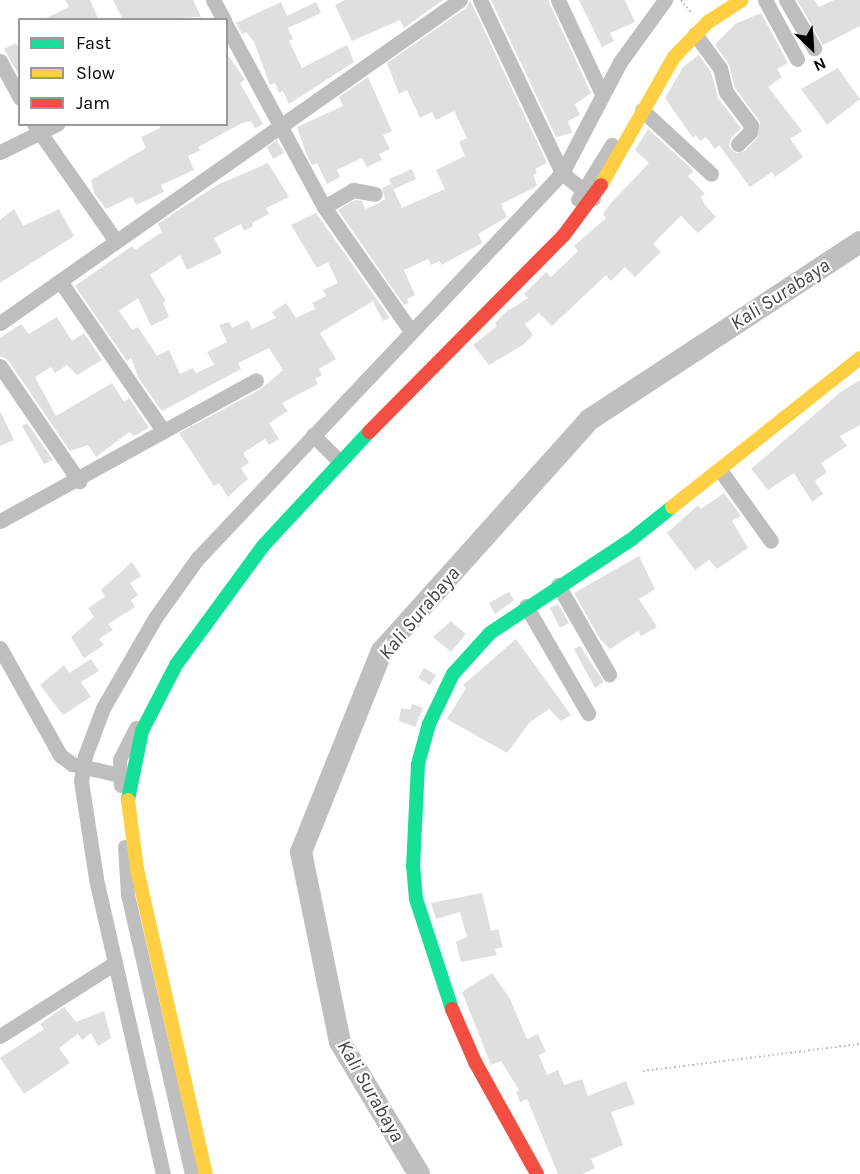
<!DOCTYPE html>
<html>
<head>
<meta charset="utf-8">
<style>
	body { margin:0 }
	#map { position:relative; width:860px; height:1174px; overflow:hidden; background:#fff; font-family:Karla,sans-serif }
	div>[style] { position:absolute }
	.canal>* { height:14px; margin:-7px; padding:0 7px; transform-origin:7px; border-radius:7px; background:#bfbfbf }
	.river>* { height:22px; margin:-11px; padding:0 11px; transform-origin:11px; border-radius:11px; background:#bfbfbf }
	.building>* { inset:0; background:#dfdfdf }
	.path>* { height:2px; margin-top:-1px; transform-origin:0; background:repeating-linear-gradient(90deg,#b9b9b9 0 1.5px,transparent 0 4.5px) }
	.street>* { height:15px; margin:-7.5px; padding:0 7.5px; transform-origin:7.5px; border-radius:7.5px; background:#bebebe }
	.fast>* { height:14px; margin:-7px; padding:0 7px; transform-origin:7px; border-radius:7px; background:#16e098 }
	.slow>* { height:14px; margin:-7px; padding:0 7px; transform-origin:7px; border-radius:7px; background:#ffcf43 }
	.jam>* { height:14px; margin:-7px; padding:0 7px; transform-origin:7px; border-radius:7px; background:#f24e42 }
	span { translate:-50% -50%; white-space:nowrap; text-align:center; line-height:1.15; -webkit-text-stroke:4.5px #fff; paint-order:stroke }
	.water-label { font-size:20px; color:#444; font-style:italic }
	.legend { position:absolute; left:18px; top:18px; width:210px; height:108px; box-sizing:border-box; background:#fff; border:2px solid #999; margin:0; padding:8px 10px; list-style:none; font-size:18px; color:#000 }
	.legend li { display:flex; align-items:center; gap:12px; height:30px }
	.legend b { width:30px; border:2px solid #999 }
	.north { position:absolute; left:782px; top:18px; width:60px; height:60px; -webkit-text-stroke:4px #fff; paint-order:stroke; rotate:155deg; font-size:16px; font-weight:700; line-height:24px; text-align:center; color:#000 }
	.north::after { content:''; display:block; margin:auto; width:21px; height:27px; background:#000; clip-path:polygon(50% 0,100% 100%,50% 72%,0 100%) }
</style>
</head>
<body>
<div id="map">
	<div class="canal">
		<i style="left:578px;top:200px;width:65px;rotate:-58.3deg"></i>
		<i style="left:121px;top:786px;width:26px;rotate:-92deg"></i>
		<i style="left:120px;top:760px;width:36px;rotate:-63deg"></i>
		<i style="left:125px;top:847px;width:48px;rotate:86.4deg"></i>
		<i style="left:128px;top:895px;width:286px;rotate:77.1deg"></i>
	</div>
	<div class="river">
		<i style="left:419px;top:1174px;width:154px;rotate:-120.9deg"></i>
		<i style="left:340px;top:1042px;width:194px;rotate:-101.6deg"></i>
		<i style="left:301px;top:852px;width:217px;rotate:-68.1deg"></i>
		<i style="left:382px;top:651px;width:310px;rotate:-48.1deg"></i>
		<i style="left:589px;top:420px;width:324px;rotate:-33.3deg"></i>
	</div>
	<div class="building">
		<i style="clip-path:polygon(65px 0,90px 0,99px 20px,42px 20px,69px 7px)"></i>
		<i style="clip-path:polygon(113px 0,193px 0,201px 17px,123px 20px)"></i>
		<i style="clip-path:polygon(345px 0,443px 0,404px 28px,400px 20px,352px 41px,335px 5px)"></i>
		<i style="clip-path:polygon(470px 0,547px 163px,535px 169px,537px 173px,533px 175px,537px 185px,534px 188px,501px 204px,507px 217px,478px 234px,482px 243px,441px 265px,440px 261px,431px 265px,428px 259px,404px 270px,415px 295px,407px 299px,409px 303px,404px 305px,338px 210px,355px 200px,362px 201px,365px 209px,379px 203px,385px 199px,382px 188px,391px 184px,402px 208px,445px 189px,436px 170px,465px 156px,459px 142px,467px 138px,454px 111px,436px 120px,432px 112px,420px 118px,407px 90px,399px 94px,387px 63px,466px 8px)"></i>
		<i style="clip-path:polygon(491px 0,548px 0,591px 93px,575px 104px,580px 115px,568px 121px,572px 133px,556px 137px)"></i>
		<i style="clip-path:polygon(579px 0,625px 0,635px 22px,610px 33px,614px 41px,602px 47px)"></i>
		<i style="clip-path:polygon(797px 0,814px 0,819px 7px,834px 0,860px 0,860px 26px,823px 45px)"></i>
		<i style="clip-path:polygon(281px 2px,287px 16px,316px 2px,321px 13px,288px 28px,293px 39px,289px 41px,302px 68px,347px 45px,354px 62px,289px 104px,283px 91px,279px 93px,275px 83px,270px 85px,254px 42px,246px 32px,242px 34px,236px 23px)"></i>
		<i style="clip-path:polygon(761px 13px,788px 63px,777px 69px,782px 77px,768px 87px,802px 131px,790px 139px,803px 157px,775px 177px,772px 172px,750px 187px,719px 145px,715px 149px,706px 137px,700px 141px,696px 135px,693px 138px,665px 98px,683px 67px,699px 55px,711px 72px,718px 98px,741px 128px,731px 138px,729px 147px,736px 153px,745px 151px,757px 138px,760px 122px,735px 88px,729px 65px,715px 44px,735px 24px)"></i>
		<i style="clip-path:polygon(16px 43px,20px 50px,20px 77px,4px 49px)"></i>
		<i style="clip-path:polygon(226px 52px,245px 80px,240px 83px,263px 124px,255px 128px,251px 121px,242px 123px,198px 147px,200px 151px,188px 156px,194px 170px,161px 185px,164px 192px,136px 205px,132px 197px,106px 209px,94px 193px,91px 180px,146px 148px,141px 137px,160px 128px,159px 124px,226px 124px)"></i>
		<i style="clip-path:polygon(838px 68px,860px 99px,827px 125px,801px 89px)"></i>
		<i style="clip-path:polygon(368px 77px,392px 131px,383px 135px,390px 149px,379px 154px,382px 160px,367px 167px,362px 158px,337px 170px,340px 177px,327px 184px,317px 163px,312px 165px,306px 153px,297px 127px,343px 106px,339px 97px)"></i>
		<i style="clip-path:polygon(648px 129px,694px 171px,688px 176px,705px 194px,701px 197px,705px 205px,716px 217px,698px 233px,681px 216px,653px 244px,661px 252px,635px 277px,625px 267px,611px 281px,606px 275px,552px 326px,539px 313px,525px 324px,533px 335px,523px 345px,489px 365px,473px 345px,497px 326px,495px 323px,505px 313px,528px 298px,524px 294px,546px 272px,551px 277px,578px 251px,574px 246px,606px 218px,603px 214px,611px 203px,649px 163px,635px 150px)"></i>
		<i style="clip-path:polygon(277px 140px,284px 153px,273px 159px,267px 147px)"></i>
		<i style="clip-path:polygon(268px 163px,289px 197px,266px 208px,269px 214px,252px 223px,253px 226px,244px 231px,241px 224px,214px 238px,222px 253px,187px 270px,180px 255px,150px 275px,166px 301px,163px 303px,169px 317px,151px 326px,138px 298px,119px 311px,132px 330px,138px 327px,157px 356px,169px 350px,180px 374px,193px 368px,196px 373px,214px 365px,207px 352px,227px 342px,219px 325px,229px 322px,232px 328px,248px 320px,252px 329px,276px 318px,272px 312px,286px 303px,296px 318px,315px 309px,312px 303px,326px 296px,323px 290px,338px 283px,328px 262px,317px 268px,291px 225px,316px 213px,390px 318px,383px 321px,373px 301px,320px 333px,336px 359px,319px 369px,322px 375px,315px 379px,318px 384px,282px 403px,288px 411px,269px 423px,279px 439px,269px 445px,265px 439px,243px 453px,249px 463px,241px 468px,248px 479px,228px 497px,219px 483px,214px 486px,179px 433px,261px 389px,283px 370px,269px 348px,238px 363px,241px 369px,162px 411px,139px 379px,131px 358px,127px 361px,75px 286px,132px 246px,135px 250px,162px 232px,158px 224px,183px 207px,219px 184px)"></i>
		<i style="clip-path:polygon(412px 169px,416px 179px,394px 189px,389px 179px)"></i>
		<i style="clip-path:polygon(14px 209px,23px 226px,59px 209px,74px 236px,0 283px,0 220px)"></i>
		<i style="clip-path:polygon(57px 317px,72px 341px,84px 333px,102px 360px,77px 375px,67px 365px,55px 373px,51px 367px,35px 377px,56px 416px,112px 383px,124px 402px,129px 398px,149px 428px,134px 436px,129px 432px,96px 457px,88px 445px,70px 451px,8px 360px,0 356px,0 338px,21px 324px,29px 334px)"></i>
		<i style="clip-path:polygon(860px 380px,860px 425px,840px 436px,847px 446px,821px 463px,827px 472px,815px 481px,823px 494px,812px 502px,794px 473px,768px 490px,751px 469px,842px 391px)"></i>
		<i style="clip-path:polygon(0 411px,14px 440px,0 446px)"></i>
		<i style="clip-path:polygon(27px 423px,53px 460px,44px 464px,22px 426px)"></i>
		<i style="clip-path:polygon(724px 493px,741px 516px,732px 521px,748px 548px,717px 569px,709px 560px,695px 570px,667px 533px,698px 505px,701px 509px)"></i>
		<i style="clip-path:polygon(639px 556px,655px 589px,639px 599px,657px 627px,641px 636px,638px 631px,610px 649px,600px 639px,574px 593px)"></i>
		<i style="clip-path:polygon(132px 562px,141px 576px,130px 583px,138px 595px,131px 600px,135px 607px,108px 624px,113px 630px,99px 639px,104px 645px,84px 658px,71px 637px,94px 617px,88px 608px,105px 597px,101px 590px)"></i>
		<i style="clip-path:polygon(509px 592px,514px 600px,495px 614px,489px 603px)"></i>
		<i style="clip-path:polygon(558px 604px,569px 623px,560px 628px,550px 608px)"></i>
		<i style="clip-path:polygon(451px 621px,466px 634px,451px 652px,433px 637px)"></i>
		<i style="clip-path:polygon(516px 639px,571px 715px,561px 721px,549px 709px,529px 723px,507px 753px,447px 719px,466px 688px,463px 685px)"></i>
		<i style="clip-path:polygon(580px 646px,604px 682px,595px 688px,574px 649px)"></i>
		<i style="clip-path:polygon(91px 659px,99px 671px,81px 682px,91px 697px,63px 715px,40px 685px,64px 665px,69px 673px)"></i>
		<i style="clip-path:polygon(424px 668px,436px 675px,430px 685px,418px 678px)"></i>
		<i style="clip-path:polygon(412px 704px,423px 708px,415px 727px,399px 721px,401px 708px,410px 710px)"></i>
		<i style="clip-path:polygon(482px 893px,491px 931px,498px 929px,503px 947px,495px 949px,497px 955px,461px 962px,456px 942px,467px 937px,460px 912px,436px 919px,431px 903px)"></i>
		<i style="clip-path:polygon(492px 973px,510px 999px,527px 1039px,538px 1034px,546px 1052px,539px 1055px,547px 1075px,558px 1070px,564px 1085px,582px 1079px,588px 1096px,626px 1081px,635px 1104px,611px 1112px,623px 1145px,591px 1159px,595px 1168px,583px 1174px,558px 1174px,527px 1099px,520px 1102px,516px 1092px,519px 1090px,501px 1061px,491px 1065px,462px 992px)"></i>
		<i style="clip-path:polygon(64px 1007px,76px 1022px,104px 1011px,111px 1038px,98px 1046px,91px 1033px,82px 1040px,78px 1034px,59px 1048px,70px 1063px,24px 1094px,0 1058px,44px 1029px,40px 1024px)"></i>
	</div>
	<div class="path">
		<i style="left:681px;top:0;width:18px;rotate:52deg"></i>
		<i style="left:643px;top:1071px;width:219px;rotate:-7.1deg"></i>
	</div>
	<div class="street">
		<i style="left:213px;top:0;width:23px;rotate:61deg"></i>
		<i style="left:480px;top:0;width:191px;rotate:64.6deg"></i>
		<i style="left:562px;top:173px;width:40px;rotate:39deg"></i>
		<i style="left:558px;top:0;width:104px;rotate:64.9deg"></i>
		<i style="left:765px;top:0;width:67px;rotate:61.5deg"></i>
		<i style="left:786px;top:0;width:56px;rotate:59.7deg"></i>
		<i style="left:226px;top:25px;width:207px;rotate:61.7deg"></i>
		<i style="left:324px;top:207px;width:150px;rotate:55deg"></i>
		<i style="left:695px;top:34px;width:42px;rotate:53.7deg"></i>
		<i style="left:720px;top:68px;width:25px;rotate:76deg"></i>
		<i style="left:726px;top:92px;width:41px;rotate:52.9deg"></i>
		<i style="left:751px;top:125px;width:7px;rotate:98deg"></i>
		<i style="left:750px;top:132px;width:17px;rotate:135deg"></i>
		<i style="left:0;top:61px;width:42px;rotate:61.6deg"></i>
		<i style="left:642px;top:110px;width:94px;rotate:42.8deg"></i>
		<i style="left:34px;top:124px;width:143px;rotate:55deg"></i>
		<i style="left:0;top:152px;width:64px;rotate:-26.2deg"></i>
		<i style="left:324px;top:207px;width:34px;rotate:-30deg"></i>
		<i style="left:353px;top:190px;width:22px;rotate:10deg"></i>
		<i style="left:60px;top:281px;width:180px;rotate:55.4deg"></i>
		<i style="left:0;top:323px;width:562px;rotate:-35.08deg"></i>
		<i style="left:0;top:366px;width:140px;rotate:55.5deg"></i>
		<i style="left:313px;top:435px;width:34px;rotate:45deg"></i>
		<i style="left:720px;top:470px;width:87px;rotate:54.3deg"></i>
		<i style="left:0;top:521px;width:292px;rotate:-28.8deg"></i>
		<i style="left:558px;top:585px;width:103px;rotate:60.2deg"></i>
		<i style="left:526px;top:606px;width:124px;rotate:59.9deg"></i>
		<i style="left:0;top:648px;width:123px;rotate:60.7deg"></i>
		<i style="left:60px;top:755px;width:15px;rotate:37deg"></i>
		<i style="left:72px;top:764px;width:57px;rotate:13.1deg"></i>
		<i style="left:0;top:1036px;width:136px;rotate:-32.4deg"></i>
		<i style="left:163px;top:1174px;width:303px;rotate:-102.8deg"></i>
		<i style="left:96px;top:878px;width:98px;rotate:-98.8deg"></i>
		<i style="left:81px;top:781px;width:25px;rotate:-81deg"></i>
		<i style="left:85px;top:756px;width:51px;rotate:-69.4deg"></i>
		<i style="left:103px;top:708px;width:104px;rotate:-60deg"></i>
		<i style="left:155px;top:618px;width:72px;rotate:-54.6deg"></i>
		<i style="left:197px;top:559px;width:531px;rotate:-46.6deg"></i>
		<i style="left:562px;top:173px;width:125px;rotate:-62.4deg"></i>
		<i style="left:620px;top:62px;width:77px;rotate:-54deg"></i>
	</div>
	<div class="fast">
		<i style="left:128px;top:800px;width:70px;rotate:-78.5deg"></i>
		<i style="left:142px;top:731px;width:74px;rotate:-62.7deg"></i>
		<i style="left:176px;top:665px;width:147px;rotate:-53.8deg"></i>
		<i style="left:263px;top:546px;width:156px;rotate:-47.1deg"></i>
		<i style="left:452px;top:1009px;width:116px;rotate:-108.1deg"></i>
		<i style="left:416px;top:899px;width:32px;rotate:-95deg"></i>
		<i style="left:413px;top:867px;width:103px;rotate:-87.2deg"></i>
		<i style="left:418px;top:764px;width:41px;rotate:-74.6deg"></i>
		<i style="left:429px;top:724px;width:55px;rotate:-64.4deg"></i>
		<i style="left:453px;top:674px;width:55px;rotate:-47.9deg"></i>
		<i style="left:490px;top:633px;width:170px;rotate:-33.5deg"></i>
		<i style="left:632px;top:539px;width:51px;rotate:-38.7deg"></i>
	</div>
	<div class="slow">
		<i style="left:601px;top:185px;width:147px;rotate:-60.3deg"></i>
		<i style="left:674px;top:57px;width:49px;rotate:-45.8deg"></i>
		<i style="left:708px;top:22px;width:40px;rotate:-32.9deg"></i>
		<i style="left:672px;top:507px;width:240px;rotate:-38.4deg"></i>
		<i style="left:128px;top:800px;width:70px;rotate:82.6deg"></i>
		<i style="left:137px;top:869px;width:313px;rotate:77.3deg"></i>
	</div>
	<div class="jam">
		<i style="left:369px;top:432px;width:277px;rotate:-45.3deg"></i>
		<i style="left:564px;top:235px;width:62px;rotate:-53.5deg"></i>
		<i style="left:452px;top:1009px;width:58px;rotate:66.5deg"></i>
		<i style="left:475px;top:1062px;width:128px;rotate:61deg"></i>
	</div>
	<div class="water-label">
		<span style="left:780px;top:294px;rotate:-33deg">Kali Surabaya</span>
		<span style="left:419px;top:613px;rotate:-50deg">Kali Surabaya</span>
		<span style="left:371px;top:1091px;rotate:60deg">Kali Surabaya</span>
	</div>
	<ul class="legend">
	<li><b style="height:8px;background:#16e098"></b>Fast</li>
	<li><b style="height:8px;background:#ffcf43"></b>Slow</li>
	<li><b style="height:8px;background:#f24e42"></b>Jam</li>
	</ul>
	<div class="north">N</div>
</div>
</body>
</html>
